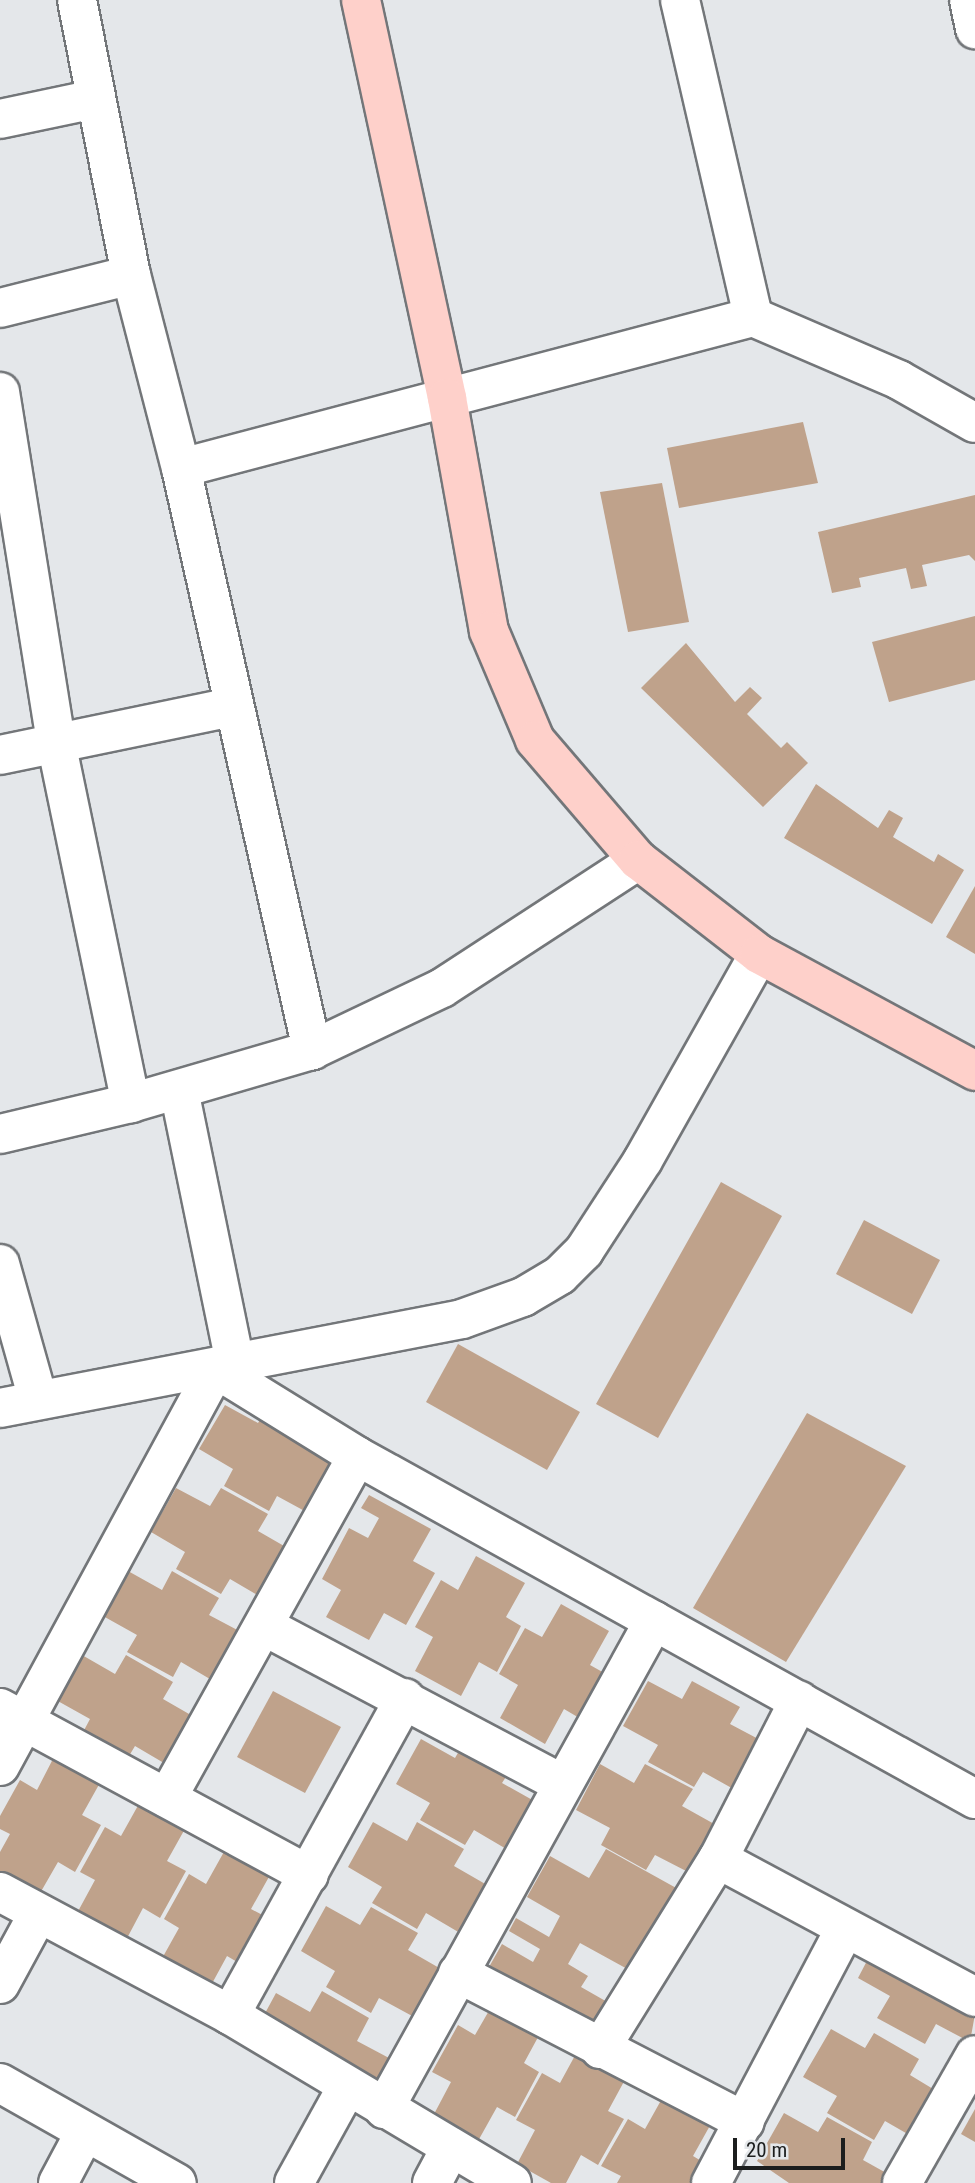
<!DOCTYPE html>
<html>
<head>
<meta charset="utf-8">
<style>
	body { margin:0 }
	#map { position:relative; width:975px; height:2183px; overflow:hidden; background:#e4e7ea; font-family:"Roboto Condensed",sans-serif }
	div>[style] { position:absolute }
	.building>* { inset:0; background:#bfa28b }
	.roads { filter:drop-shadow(2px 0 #737679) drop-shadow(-2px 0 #737679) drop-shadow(0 2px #737679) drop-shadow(0 -2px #737679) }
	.minor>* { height:38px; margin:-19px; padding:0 19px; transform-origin:19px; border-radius:19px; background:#fff }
	.major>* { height:38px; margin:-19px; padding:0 19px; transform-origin:19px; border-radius:19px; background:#fed0ca }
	span { translate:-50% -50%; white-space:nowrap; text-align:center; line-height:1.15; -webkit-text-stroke:5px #e4e7ea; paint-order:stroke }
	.scale { position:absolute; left:733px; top:2138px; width:112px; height:32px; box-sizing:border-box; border:4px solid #1c1e1e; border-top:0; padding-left:9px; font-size:21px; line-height:24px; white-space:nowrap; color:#1c1e1e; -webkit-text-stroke:5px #e4e7ea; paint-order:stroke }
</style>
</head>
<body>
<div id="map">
	<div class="building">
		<i style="clip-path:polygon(803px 422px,818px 483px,679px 508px,667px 448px)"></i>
		<i style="clip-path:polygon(662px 483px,689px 622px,628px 632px,600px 492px)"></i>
		<i style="clip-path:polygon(975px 495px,975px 561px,969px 555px,922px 565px,927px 586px,911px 589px,906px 568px,859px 578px,861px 587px,832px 593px,818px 532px)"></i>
		<i style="clip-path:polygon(975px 616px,975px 680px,889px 702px,872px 642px)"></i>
		<i style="clip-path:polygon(686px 643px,735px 702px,750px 687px,762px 698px,747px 714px,781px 748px,787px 742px,808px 763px,763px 807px,641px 688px)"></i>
		<i style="clip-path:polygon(816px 784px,878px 828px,889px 810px,903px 818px,893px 837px,934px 862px,938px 854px,964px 870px,932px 924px,784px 838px)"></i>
		<i style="clip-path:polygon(975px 886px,975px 954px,946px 937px)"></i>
		<i style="clip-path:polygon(721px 1182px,782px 1216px,658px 1438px,596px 1404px)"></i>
		<i style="clip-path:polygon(864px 1220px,940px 1260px,912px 1314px,836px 1274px)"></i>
		<i style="clip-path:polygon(458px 1344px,580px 1412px,547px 1470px,426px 1402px)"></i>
		<i style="clip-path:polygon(225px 1405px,258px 1423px,269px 1405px,316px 1431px,306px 1449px,339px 1467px,312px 1515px,277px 1496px,269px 1511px,224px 1486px,233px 1469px,199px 1449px)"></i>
		<i style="clip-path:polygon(807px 1413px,906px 1466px,786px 1662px,693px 1608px)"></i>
		<i style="clip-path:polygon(176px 1488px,210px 1506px,221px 1488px,268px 1514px,258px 1531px,291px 1550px,264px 1599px,230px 1579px,221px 1594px,176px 1569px,185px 1552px,151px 1532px)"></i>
		<i style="clip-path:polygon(369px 1495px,431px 1529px,413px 1561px,435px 1573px,406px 1625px,384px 1613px,369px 1640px,326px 1617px,341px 1590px,322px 1579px,349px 1528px,368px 1538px,379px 1518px,361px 1508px)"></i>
		<i style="clip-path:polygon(476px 1556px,525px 1583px,506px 1617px,521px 1626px,497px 1672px,479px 1662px,461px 1696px,415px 1671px,433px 1637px,415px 1627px,441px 1580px,458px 1590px)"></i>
		<i style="clip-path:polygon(128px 1571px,162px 1590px,172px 1571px,219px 1598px,209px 1615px,243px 1633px,215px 1682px,181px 1662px,173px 1677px,127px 1652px,137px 1635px,103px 1616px)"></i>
		<i style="clip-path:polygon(561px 1604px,609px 1631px,590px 1665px,606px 1674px,581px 1719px,564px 1709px,545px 1744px,500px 1718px,518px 1685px,499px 1674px,525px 1628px,542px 1637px)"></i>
		<i style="clip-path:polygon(82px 1655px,115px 1674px,126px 1655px,173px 1682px,163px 1699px,196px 1718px,169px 1766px,135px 1746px,126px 1761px,81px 1736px,90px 1719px,56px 1700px)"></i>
		<i style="clip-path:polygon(648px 1681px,682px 1699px,692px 1681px,740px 1707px,730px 1724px,764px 1742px,737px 1791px,703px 1772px,694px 1787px,648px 1762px,658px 1745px,623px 1726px)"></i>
		<i style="clip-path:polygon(273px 1691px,341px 1727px,305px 1793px,237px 1757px)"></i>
		<i style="clip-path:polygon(421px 1739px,455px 1758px,466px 1739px,513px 1766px,502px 1783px,536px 1802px,508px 1850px,474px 1830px,465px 1845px,420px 1820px,430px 1803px,396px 1784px)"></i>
		<i style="clip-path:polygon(55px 1755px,101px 1781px,82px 1815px,101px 1825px,75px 1872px,58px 1862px,39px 1895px,0 1873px,0 1852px,10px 1834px,0 1829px,0 1816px,20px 1780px,37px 1790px)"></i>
		<i style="clip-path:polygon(600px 1764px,634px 1783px,645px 1764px,693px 1789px,682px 1806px,716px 1825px,690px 1873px,655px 1855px,646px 1870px,601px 1845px,610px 1828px,576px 1810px)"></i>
		<i style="clip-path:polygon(140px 1802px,186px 1827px,167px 1861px,186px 1871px,160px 1918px,143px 1908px,125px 1942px,76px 1915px,95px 1880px,80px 1872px,105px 1827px,121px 1836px)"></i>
		<i style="clip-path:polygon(373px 1822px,407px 1841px,417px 1822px,464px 1849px,454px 1866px,487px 1885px,460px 1933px,426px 1913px,417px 1929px,372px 1903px,382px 1887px,348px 1867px)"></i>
		<i style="clip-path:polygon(606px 1849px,678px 1889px,631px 1971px,580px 1943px,568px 1964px,588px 1976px,581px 1987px,616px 2007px,602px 2032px,489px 1967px,502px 1944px,533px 1962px,540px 1949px,509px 1931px,516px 1918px,549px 1937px,560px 1916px,527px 1897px,550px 1856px,589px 1878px)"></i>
		<i style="clip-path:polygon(225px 1850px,270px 1875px,251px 1909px,270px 1919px,244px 1966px,227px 1956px,209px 1989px,160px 1962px,179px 1928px,164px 1919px,189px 1874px,206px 1884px)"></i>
		<i style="clip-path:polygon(326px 1906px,360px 1925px,371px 1907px,418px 1933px,408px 1950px,441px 1969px,414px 2017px,379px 1998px,371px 2013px,326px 1987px,335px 1971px,301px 1951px)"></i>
		<i style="clip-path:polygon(869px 1957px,975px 2014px,970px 2042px,936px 2024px,925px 2044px,877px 2018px,890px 1996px,858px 1978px)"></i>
		<i style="clip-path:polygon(322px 1991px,369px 2018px,357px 2041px,389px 2058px,377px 2079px,263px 2017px,276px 1993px,310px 2012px)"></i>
		<i style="clip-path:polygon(494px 2002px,543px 2028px,524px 2063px,539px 2072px,515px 2117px,497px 2107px,478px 2141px,433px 2116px,451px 2082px,432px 2072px,458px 2025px,475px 2035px)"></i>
		<i style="clip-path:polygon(831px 2029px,865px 2048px,874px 2033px,919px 2059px,910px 2075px,943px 2095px,918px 2140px,885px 2121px,874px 2140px,827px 2113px,837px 2096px,803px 2077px)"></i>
		<i style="clip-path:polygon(578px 2050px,627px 2076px,608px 2111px,624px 2119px,598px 2165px,581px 2155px,566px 2183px,551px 2183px,517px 2164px,535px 2130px,516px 2120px,542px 2073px,560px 2083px)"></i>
		<i style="clip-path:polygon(664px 2095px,712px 2122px,693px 2156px,708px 2165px,699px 2183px,617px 2183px,621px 2176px,601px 2166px,628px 2119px,645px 2129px)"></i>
		<i style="clip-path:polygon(975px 2109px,975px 2142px,961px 2134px)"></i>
		<i style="clip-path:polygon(784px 2113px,818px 2132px,827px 2117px,872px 2142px,863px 2160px,897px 2179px,895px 2183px,789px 2183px,757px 2161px)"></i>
	</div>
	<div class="roads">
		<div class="minor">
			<i style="left:77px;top:0;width:280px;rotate:78.9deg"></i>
			<i style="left:131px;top:275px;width:199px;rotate:75.5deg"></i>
			<i style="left:181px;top:468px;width:597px;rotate:77.31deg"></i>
			<i style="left:680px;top:0;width:325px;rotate:77deg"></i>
			<i style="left:969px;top:0;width:30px;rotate:78deg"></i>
			<i style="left:0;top:119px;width:97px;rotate:-11.9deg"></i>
			<i style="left:0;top:308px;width:135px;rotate:-14.1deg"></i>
			<i style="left:0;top:392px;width:354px;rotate:80.9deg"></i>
			<i style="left:56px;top:742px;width:369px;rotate:78.3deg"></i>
			<i style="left:181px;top:468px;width:592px;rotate:-14.79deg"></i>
			<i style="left:753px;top:317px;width:159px;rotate:23.3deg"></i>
			<i style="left:899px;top:380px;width:87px;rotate:29.5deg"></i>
			<i style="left:0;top:755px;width:237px;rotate:-11.7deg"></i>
			<i style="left:179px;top:1090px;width:275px;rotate:78.4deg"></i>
			<i style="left:0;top:1134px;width:135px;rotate:-13.3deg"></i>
			<i style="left:131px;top:1103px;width:189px;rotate:-16.3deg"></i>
			<i style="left:312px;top:1050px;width:144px;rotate:-25.5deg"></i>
			<i style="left:442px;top:988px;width:234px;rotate:-33.1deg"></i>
			<i style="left:0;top:1264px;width:140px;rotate:74.3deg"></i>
			<i style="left:0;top:1408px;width:470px;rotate:-10.9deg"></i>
			<i style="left:462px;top:1319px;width:65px;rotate:-19.8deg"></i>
			<i style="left:523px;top:1297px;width:43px;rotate:-30.7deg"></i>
			<i style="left:560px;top:1275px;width:34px;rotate:-45deg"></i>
			<i style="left:584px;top:1251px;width:108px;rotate:-57deg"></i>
			<i style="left:643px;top:1160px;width:236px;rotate:-60.6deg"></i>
			<i style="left:264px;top:1626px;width:338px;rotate:27.9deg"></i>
			<i style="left:0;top:1708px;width:351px;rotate:28.4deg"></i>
			<i style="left:0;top:1766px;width:452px;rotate:-61.5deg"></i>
			<i style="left:216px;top:1369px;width:166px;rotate:31.7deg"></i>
			<i style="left:357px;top:1456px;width:707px;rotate:29.03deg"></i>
			<i style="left:167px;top:1798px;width:391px;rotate:-60.9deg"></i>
			<i style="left:718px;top:1859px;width:292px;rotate:28.2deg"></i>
			<i style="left:0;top:1892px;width:261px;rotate:28.1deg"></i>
			<i style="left:230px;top:2015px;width:328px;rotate:30.8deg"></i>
			<i style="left:458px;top:1973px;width:323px;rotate:27.4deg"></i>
			<i style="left:0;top:1984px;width:80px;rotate:-61.5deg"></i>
			<i style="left:230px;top:2015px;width:362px;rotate:-61.1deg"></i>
			<i style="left:600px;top:2049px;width:224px;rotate:-58.2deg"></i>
			<i style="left:718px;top:1859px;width:178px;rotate:-62.9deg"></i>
			<i style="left:0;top:2083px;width:203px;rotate:29.5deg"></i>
			<i style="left:384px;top:2109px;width:558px;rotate:-61.05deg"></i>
			<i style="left:58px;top:2183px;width:55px;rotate:-62deg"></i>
			<i style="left:294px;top:2183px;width:110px;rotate:-61.1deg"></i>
			<i style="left:432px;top:2183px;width:40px;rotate:-62deg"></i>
			<i style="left:711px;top:2183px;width:287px;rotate:-62.2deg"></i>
			<i style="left:902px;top:2183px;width:147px;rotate:-60.3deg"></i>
		</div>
		<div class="major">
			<i style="left:361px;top:0;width:407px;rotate:77.8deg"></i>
			<i style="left:447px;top:398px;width:237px;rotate:79.8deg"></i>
			<i style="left:489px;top:631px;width:118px;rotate:67.1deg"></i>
			<i style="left:535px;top:740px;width:158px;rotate:49.4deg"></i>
			<i style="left:638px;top:860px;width:153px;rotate:37.8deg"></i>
			<i style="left:759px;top:954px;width:246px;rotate:28.4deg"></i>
		</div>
	</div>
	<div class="scale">20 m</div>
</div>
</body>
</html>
